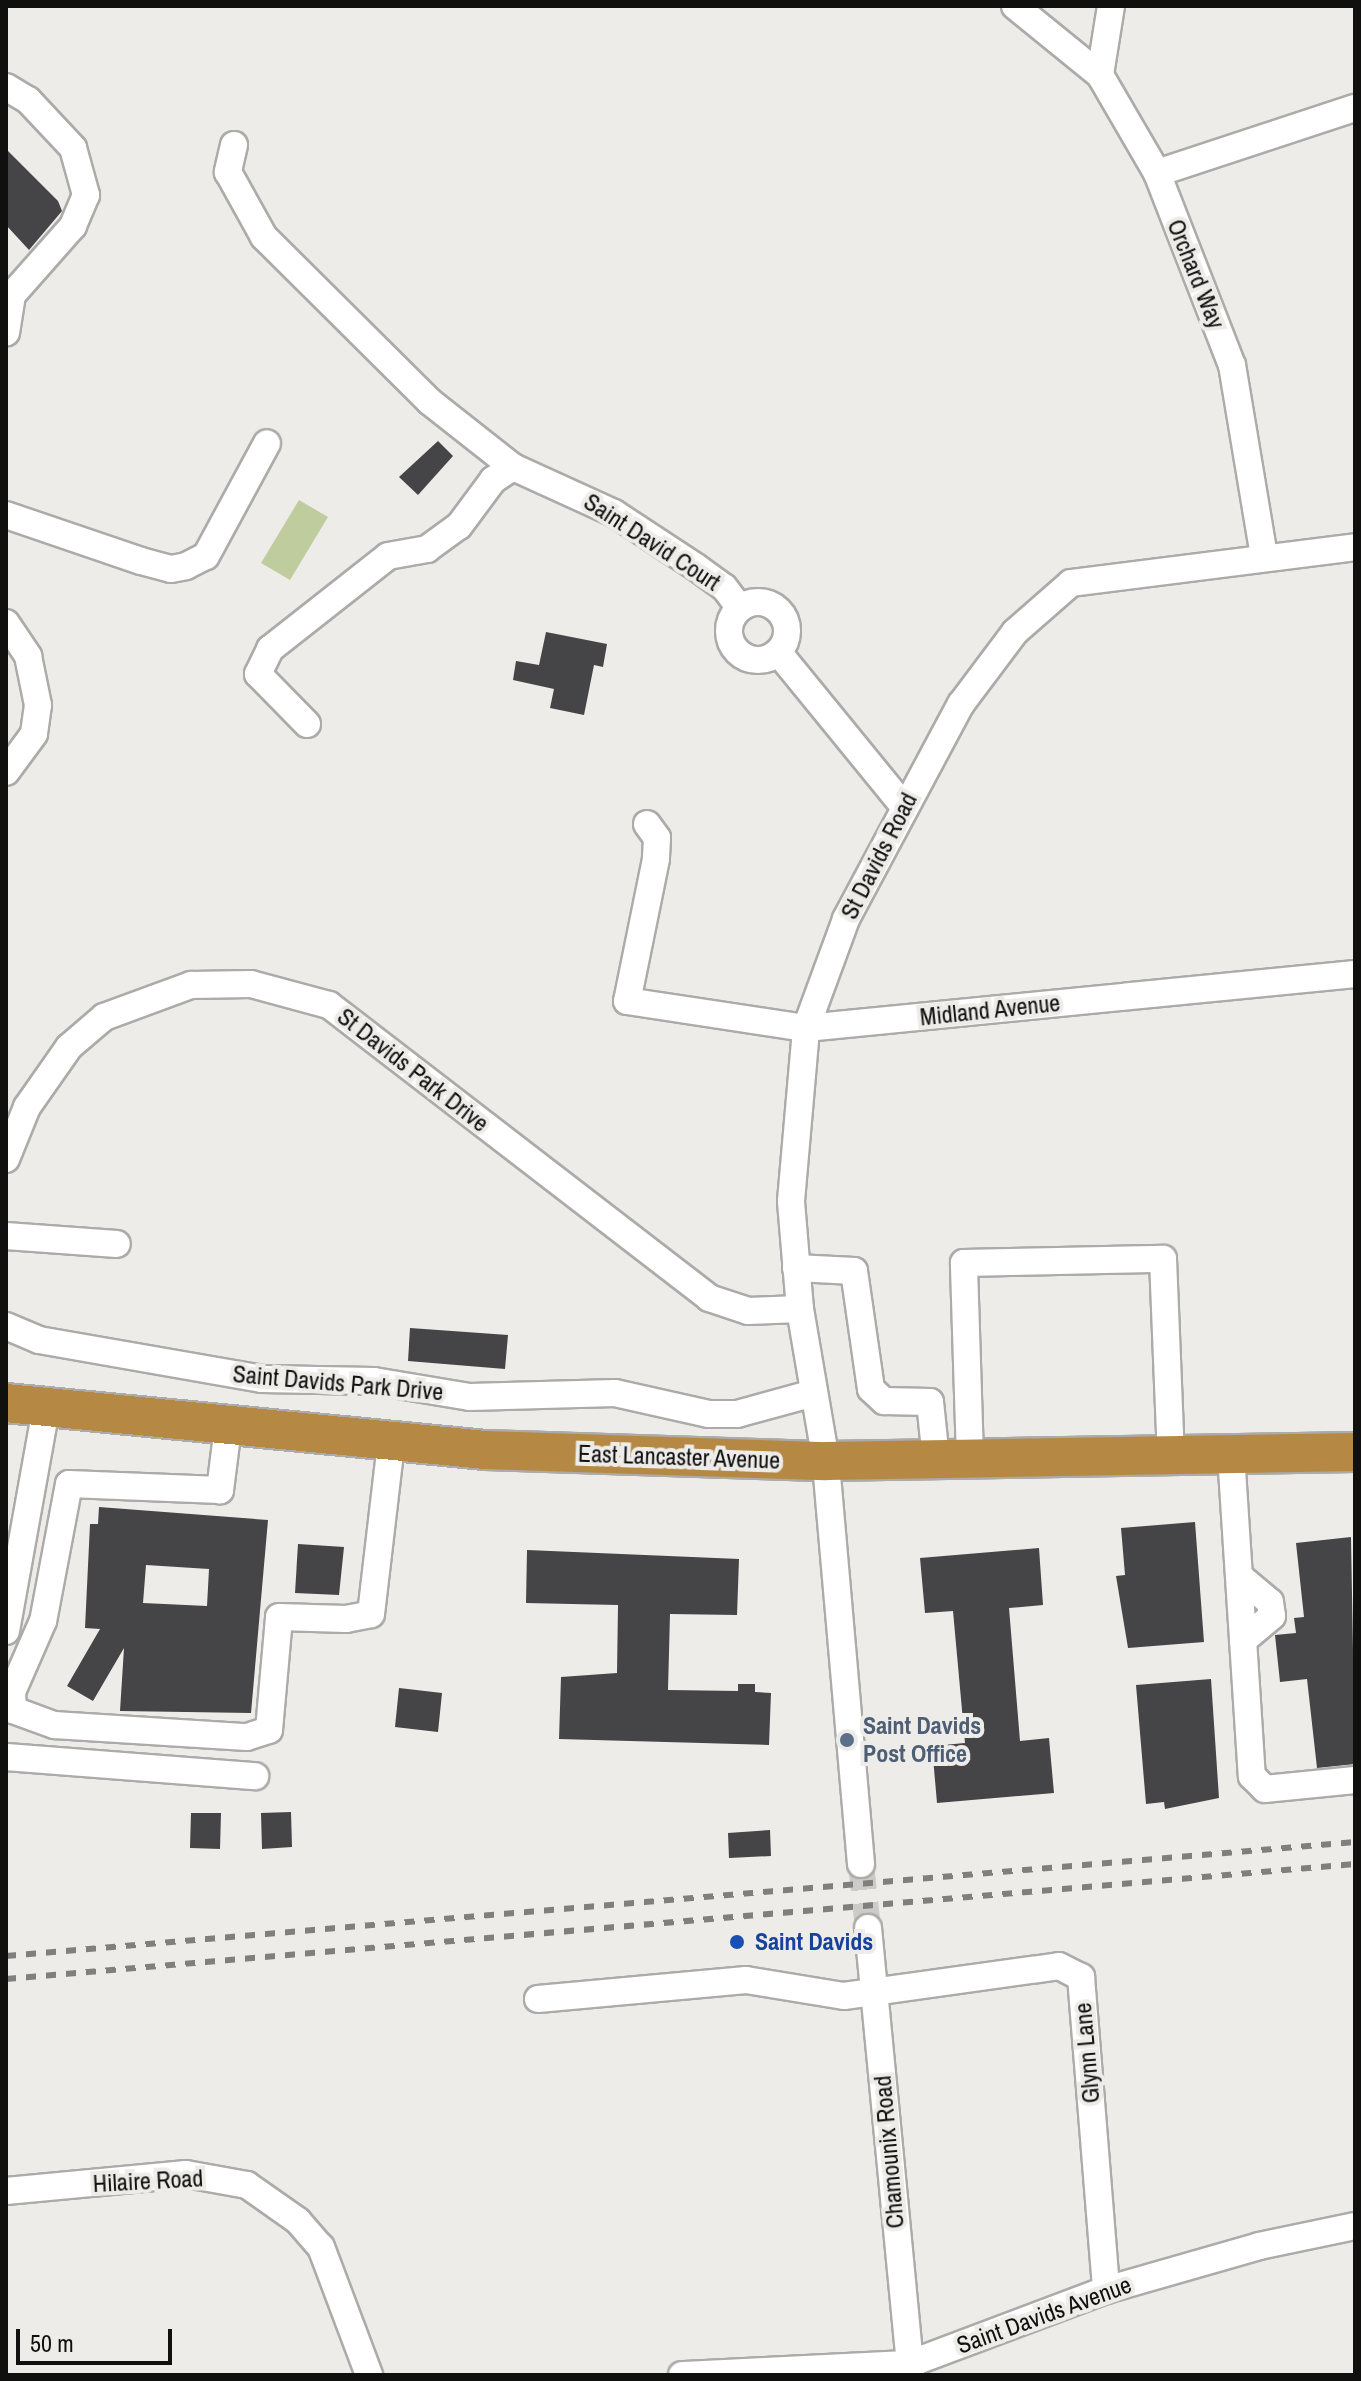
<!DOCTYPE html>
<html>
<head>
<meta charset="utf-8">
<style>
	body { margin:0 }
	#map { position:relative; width:1361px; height:2381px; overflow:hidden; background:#eeece9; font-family:"Archivo Narrow",sans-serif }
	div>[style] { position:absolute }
	.green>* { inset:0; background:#bfcc9d }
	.building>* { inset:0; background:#454446 }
	.minor-tunnel>* { height:26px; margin-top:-13px; transform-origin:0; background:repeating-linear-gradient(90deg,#cdcbc8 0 26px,transparent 0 39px) }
	.roads { filter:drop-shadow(2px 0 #acaba9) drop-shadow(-2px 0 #acaba9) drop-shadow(0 2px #acaba9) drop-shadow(0 -2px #acaba9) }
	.minor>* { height:26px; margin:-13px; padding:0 13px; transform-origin:13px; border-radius:13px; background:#fff }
	.minor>.ring { margin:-13px; padding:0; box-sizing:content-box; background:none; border:26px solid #fff; border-radius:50% }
	.highway>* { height:38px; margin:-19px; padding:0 19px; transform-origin:19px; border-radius:19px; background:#b58944 }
	.rail>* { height:6px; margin-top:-3px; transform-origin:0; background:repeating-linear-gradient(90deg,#807f7d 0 10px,transparent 0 20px) }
	.dots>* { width:22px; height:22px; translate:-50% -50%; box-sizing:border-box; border:4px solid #eeece9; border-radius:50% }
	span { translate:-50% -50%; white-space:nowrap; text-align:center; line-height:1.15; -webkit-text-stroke:8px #eeece9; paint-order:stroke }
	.street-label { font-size:24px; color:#10100f }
	.service-label { font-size:24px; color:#4e5e75; font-weight:700 }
	.left { translate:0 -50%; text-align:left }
	.transit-label { font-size:24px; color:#164399; font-weight:700 }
	.frame { position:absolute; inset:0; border:8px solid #10100f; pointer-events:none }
	.scale { position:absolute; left:16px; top:2329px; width:156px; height:36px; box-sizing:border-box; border:4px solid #10100f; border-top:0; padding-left:10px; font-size:24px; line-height:28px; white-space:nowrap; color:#10100f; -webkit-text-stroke:6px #eeece9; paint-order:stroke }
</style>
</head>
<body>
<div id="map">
	<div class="green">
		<i style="clip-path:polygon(299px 500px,328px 517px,290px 580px,261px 563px)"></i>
	</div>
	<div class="building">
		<i style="clip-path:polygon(6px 149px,58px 201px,62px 211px,29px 250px,6px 225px)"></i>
		<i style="clip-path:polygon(438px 441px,453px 456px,418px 495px,399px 477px)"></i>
		<i style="clip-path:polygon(546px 632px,607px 644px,603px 667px,594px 665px,584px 715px,550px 708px,554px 689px,513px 680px,516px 661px,539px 665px)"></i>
		<i style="clip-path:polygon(410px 1328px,508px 1335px,505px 1369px,408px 1361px)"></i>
		<i style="clip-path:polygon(evenodd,99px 1507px,268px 1520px,251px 1713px,120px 1711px,124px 1648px,93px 1701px,67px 1686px,100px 1629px,85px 1628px,90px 1524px,98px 1524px,99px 1507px,146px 1565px,209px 1569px,207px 1606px,143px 1603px,146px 1565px)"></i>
		<i style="clip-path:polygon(1195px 1522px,1204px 1642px,1128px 1648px,1116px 1576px,1125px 1575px,1121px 1528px)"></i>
		<i style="clip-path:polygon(1351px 1537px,1355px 1764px,1317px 1768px,1307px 1679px,1280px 1682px,1275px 1635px,1296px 1633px,1294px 1618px,1304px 1617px,1296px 1543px)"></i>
		<i style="clip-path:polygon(298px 1544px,344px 1547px,339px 1595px,295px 1593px)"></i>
		<i style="clip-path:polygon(1039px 1548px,1043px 1605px,1009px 1608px,1020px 1741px,1049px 1738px,1054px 1793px,937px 1803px,932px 1746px,965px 1743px,953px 1611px,925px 1613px,920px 1558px)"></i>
		<i style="clip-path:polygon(527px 1550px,739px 1559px,737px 1615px,670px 1614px,668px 1690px,738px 1691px,738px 1684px,755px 1684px,755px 1692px,771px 1693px,769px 1745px,559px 1739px,561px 1677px,617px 1673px,618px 1605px,526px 1603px)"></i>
		<i style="clip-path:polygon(1211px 1679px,1219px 1798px,1165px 1809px,1164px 1802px,1146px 1804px,1136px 1685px)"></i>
		<i style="clip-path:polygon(399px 1688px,442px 1693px,438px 1732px,395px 1727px)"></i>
		<i style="clip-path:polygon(291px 1812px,292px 1847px,262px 1849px,261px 1813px)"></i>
		<i style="clip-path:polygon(191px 1813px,221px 1813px,220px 1849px,190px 1848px)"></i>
		<i style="clip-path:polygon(770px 1830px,771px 1856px,729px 1858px,728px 1833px)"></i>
	</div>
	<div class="minor-tunnel">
		<i style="left:861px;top:1864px;width:64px;rotate:83.8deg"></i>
	</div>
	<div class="roads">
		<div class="minor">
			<i style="left:1015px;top:6px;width:109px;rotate:39.1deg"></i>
			<i style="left:1111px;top:6px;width:70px;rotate:99.1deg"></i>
			<i style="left:1100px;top:75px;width:113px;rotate:59.8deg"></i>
			<i style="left:1157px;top:173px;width:206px;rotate:68.7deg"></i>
			<i style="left:1232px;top:365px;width:194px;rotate:80.5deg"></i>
			<i style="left:6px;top:87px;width:26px;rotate:31deg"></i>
			<i style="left:28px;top:100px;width:66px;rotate:46.8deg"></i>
			<i style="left:73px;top:148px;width:49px;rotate:74.5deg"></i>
			<i style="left:86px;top:195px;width:34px;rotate:113deg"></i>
			<i style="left:73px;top:226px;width:92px;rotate:131.5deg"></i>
			<i style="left:12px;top:295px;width:38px;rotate:99deg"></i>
			<i style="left:234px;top:145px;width:28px;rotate:103deg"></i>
			<i style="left:228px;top:172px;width:74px;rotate:61deg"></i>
			<i style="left:264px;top:237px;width:233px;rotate:44.8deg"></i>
			<i style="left:429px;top:401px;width:107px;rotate:38.2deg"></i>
			<i style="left:513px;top:467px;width:111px;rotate:24.5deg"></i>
			<i style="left:614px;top:513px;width:98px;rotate:33.4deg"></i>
			<i style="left:696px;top:567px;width:34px;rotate:36deg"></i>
			<i style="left:724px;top:587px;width:26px;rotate:53deg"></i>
			<i style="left:1157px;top:173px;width:208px;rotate:-18.2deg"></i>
			<i style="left:6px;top:515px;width:143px;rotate:18.8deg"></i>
			<i style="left:141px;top:561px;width:31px;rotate:15deg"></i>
			<i style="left:171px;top:569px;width:15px;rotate:-11deg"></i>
			<i style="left:186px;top:566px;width:22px;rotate:-27deg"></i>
			<i style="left:206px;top:556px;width:128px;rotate:-61.6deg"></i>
			<i class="ring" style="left:729px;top:602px;width:32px;height:32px"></i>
			<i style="left:6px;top:623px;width:40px;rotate:56deg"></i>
			<i style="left:28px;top:656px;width:50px;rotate:78.5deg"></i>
			<i style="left:38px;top:705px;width:29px;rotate:98deg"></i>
			<i style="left:34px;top:734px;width:47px;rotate:126.4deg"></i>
			<i style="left:778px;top:652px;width:198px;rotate:50.8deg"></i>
			<i style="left:307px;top:724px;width:70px;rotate:-134.4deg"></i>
			<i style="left:258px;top:674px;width:28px;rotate:-64deg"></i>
			<i style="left:270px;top:649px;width:150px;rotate:-38.2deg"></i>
			<i style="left:388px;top:556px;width:40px;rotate:-10deg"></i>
			<i style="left:427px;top:549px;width:39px;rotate:-36deg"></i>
			<i style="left:459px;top:526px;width:57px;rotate:-53.5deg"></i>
			<i style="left:493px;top:480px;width:24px;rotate:-33deg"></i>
			<i style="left:647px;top:824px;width:17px;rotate:54deg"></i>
			<i style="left:657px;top:838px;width:21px;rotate:93deg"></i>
			<i style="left:656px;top:859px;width:145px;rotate:101.5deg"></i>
			<i style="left:627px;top:1001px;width:181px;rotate:8.6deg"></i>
			<i style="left:806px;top:1028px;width:552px;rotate:-5.62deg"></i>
			<i style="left:6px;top:1159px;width:56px;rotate:-68deg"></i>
			<i style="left:27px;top:1107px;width:73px;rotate:-55deg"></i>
			<i style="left:69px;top:1047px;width:46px;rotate:-40.6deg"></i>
			<i style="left:104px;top:1017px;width:93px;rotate:-20.2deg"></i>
			<i style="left:191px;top:985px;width:60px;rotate:-1deg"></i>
			<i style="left:251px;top:984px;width:81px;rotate:15.1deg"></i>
			<i style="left:329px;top:1005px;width:480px;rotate:37.6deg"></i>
			<i style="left:709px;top:1298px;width:41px;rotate:18.4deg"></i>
			<i style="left:748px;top:1311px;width:52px;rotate:-2.2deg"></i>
			<i style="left:6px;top:1236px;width:111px;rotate:4.1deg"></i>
			<i style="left:796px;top:1268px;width:58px;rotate:3deg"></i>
			<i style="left:854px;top:1271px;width:119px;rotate:81.8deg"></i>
			<i style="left:871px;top:1389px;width:18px;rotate:43deg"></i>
			<i style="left:884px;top:1401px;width:46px;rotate:1.2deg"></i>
			<i style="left:930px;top:1402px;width:57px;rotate:84deg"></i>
			<i style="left:6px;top:1326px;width:36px;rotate:23deg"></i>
			<i style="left:39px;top:1340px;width:226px;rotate:9.9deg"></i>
			<i style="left:262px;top:1379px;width:112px;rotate:1deg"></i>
			<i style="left:374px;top:1381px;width:97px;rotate:9.5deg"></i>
			<i style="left:470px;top:1397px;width:145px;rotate:-1.6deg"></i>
			<i style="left:615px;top:1393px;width:96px;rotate:12.6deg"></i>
			<i style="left:709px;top:1414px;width:28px"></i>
			<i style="left:737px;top:1414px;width:80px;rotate:-15.3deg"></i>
			<i style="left:228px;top:1427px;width:64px;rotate:97.2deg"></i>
			<i style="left:220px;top:1490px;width:151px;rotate:-177.7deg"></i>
			<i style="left:69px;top:1484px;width:139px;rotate:100.7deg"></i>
			<i style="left:43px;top:1621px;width:77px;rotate:113.6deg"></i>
			<i style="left:12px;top:1692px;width:18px;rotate:87deg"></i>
			<i style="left:13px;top:1710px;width:44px;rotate:20.1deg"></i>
			<i style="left:54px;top:1725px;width:193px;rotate:3.6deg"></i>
			<i style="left:247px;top:1737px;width:23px;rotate:-18deg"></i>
			<i style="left:269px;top:1730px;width:113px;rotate:-84.9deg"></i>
			<i style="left:279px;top:1617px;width:67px;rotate:1.7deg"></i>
			<i style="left:346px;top:1619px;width:25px;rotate:-11deg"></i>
			<i style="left:371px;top:1614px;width:172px;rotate:-83.3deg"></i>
			<i style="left:1231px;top:1454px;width:323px;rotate:86.3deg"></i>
			<i style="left:1252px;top:1776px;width:18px;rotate:45deg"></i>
			<i style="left:1265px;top:1789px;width:90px;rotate:-5.7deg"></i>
			<i style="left:970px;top:1458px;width:195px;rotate:-91.8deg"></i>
			<i style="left:964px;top:1263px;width:199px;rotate:-1.2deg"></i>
			<i style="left:1163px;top:1259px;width:195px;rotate:87.7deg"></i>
			<i style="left:1239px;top:1576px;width:40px;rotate:40deg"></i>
			<i style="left:1270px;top:1602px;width:14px;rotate:82deg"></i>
			<i style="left:1272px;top:1616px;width:38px;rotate:140deg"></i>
			<i style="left:6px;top:1631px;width:226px;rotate:-79.8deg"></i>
			<i style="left:6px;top:1757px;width:250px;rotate:4.4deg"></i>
			<i style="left:861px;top:1864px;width:405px;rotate:-95deg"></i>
			<i style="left:826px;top:1461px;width:154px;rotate:-99.7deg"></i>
			<i style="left:800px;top:1309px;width:108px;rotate:-94.8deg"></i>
			<i style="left:791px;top:1201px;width:174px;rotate:-85deg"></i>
			<i style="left:806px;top:1028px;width:116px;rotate:-69.8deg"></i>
			<i style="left:846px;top:919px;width:244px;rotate:-61.9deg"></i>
			<i style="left:961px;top:704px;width:90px;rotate:-53.1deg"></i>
			<i style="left:1015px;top:632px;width:74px;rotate:-41.2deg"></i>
			<i style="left:1071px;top:583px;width:286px;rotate:-7.2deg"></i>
			<i style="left:868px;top:1928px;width:449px;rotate:84.5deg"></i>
			<i style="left:538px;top:1999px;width:209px;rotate:-5.2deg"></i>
			<i style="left:746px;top:1980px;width:99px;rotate:9.3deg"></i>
			<i style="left:844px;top:1996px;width:217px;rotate:-7.9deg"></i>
			<i style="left:1059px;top:1966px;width:25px;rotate:27deg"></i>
			<i style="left:1081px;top:1977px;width:314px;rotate:85.4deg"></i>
			<i style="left:6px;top:2191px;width:181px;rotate:-5.4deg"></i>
			<i style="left:186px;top:2174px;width:62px;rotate:10.2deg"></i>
			<i style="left:247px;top:2185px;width:62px;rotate:35.2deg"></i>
			<i style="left:298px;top:2221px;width:35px;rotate:49deg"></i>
			<i style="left:321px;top:2247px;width:137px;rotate:69.4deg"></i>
			<i style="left:682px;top:2375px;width:227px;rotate:-2.8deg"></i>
			<i style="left:909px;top:2364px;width:210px;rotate:-20.6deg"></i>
			<i style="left:1106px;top:2290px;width:159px;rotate:-16deg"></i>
			<i style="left:1259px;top:2246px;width:98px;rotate:-11.8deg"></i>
		</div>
		<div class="highway">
			<i style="left:6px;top:1403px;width:482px;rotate:5.6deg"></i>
			<i style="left:486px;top:1450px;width:340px;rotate:1.9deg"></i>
			<i style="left:826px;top:1461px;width:529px;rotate:-0.97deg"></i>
		</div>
	</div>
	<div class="rail">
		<i style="left:6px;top:1956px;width:1354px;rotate:-4.83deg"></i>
		<i style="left:6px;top:1979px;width:1354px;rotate:-4.87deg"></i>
	</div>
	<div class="dots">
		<i style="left:847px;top:1740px;background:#5c6f8a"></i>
		<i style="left:737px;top:1942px;background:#1a4fb4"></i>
	</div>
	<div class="street-label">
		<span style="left:1196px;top:274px;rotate:68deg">Orchard Way</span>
		<span style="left:652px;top:542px;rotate:33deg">Saint David Court</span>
		<span style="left:879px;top:856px;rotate:-63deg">St Davids Road</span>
		<span style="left:990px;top:1010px;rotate:-6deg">Midland Avenue</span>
		<span style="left:413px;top:1070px;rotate:38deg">St Davids Park Drive</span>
		<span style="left:338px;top:1383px;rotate:5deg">Saint Davids Park Drive</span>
		<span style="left:679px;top:1457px;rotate:2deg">East Lancaster Avenue</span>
		<span style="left:1087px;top:2053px;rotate:-95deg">Glynn Lane</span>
		<span style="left:889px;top:2152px;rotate:-95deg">Chamounix Road</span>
		<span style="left:148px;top:2181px;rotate:-3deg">Hilaire Road</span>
		<span style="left:1044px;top:2315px;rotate:-20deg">Saint Davids Avenue</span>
	</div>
	<div class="service-label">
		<span class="left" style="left:863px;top:1740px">Saint Davids<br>Post Office</span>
	</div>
	<div class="transit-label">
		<span class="left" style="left:755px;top:1942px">Saint Davids</span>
	</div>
	<div class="frame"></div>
	<div class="scale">50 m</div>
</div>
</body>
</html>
